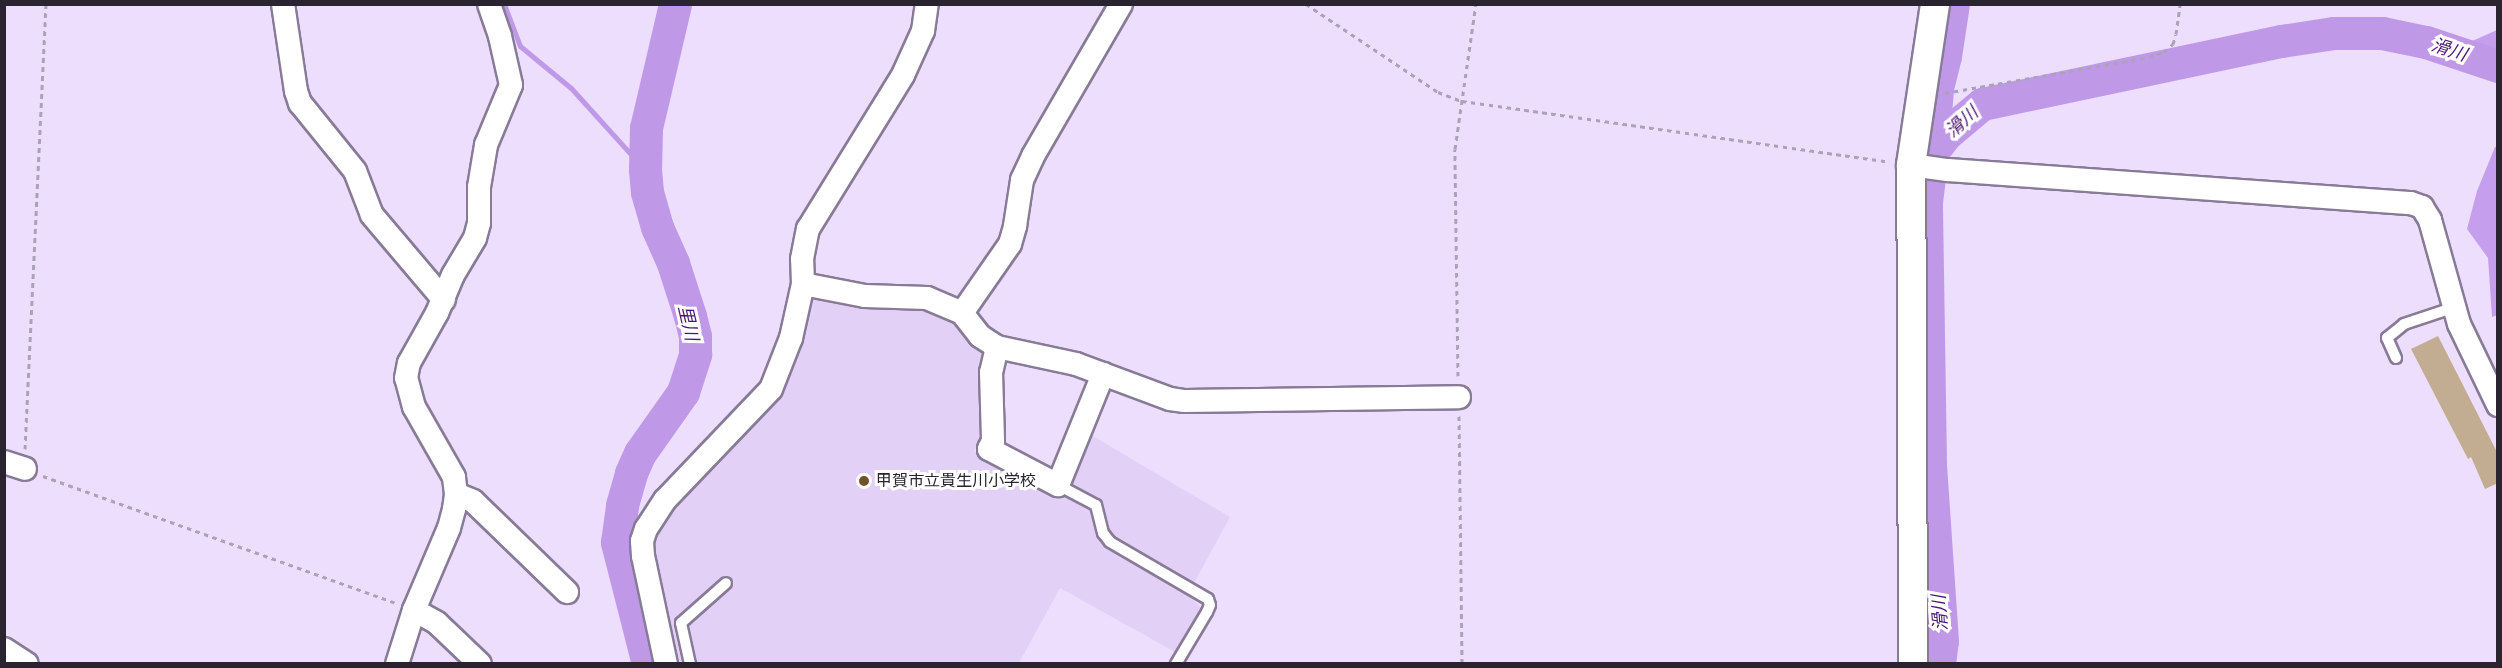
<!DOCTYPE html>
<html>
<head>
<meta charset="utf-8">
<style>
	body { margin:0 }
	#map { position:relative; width:2502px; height:668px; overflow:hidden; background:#eddefe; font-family:"DM Sans","Noto Sans JP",sans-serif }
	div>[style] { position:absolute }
	.built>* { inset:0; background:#e2d0f6 }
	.forest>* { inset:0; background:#c59eed }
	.stream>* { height:5px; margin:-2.5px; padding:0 2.5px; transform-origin:2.5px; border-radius:2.5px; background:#bf99e7 }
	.river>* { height:33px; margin:-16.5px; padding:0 16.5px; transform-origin:16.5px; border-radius:16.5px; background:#bf99e7 }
	.building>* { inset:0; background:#c3ad92 }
	.path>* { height:3px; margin-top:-1.5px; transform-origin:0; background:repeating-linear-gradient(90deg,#aca1ba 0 4.5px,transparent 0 9px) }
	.roads { filter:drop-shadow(2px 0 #887b97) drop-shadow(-2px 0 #887b97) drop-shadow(0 2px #887b97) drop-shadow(0 -2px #887b97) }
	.service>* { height:10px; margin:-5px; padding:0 5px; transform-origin:5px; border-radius:5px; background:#fff }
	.minor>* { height:22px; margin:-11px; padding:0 11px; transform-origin:11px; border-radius:11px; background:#fff }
	.tertiary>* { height:28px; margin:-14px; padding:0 14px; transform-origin:14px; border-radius:14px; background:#fff }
	.dots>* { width:16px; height:16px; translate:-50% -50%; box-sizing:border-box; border:3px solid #fff; border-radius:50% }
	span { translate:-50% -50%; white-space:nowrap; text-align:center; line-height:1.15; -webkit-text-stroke:6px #fff; paint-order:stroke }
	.poi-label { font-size:16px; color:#29242f }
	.left { translate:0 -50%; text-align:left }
	.water-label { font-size:18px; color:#4c1773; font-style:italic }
	.frame { position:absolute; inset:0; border:6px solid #29242f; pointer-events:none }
</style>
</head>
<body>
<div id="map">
	<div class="built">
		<i style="clip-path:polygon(813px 298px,926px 305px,958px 321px,987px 350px,984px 436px,974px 451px,1063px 495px,1086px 432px,1230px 517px,1188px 594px,1201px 608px,1175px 652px,1060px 588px,1019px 663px,676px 663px,650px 556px,653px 540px,672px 503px,777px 395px)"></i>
	</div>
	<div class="forest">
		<i style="clip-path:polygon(2497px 30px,2497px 59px,2461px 46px)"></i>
		<i style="clip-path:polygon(2495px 147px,2497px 147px,2498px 315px,2492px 317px,2488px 258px,2467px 229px,2477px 191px)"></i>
	</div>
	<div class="stream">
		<i style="left:504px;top:4px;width:45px;rotate:69.1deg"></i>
		<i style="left:520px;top:46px;width:66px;rotate:39.5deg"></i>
		<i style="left:571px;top:88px;width:110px;rotate:47.9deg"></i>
	</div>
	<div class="river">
		<i style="left:1932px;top:152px;width:64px;rotate:-85.5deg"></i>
		<i style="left:1937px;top:88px;width:33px;rotate:-76deg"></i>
		<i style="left:1945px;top:56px;width:53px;rotate:-81.3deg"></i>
		<i style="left:648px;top:664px;width:126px;rotate:-104.3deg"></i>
		<i style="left:617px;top:542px;width:37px;rotate:-82deg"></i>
		<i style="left:622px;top:505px;width:33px;rotate:-74deg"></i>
		<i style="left:631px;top:473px;width:22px;rotate:-66deg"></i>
		<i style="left:640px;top:453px;width:75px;rotate:-54.8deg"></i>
		<i style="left:683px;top:392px;width:40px;rotate:-72deg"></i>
		<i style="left:695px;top:354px;width:18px;rotate:-90deg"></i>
		<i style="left:695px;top:336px;width:21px;rotate:-104deg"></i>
		<i style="left:690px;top:316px;width:56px;rotate:-107.8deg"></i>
		<i style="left:673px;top:263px;width:39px;rotate:-114deg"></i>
		<i style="left:657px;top:227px;width:36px;rotate:-106deg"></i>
		<i style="left:647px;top:192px;width:22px;rotate:-95deg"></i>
		<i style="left:645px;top:170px;width:42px;rotate:-88.6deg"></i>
		<i style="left:646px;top:128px;width:127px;rotate:-76.8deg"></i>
		<i style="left:1939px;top:664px;width:23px;rotate:-83deg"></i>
		<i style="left:1942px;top:641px;width:178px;rotate:-93.9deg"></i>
		<i style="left:1930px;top:463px;width:261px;rotate:-90.9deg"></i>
		<i style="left:1926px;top:202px;width:50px;rotate:-83.2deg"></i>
		<i style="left:1932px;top:152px;width:23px;rotate:-52deg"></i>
		<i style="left:1946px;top:134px;width:47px;rotate:-39.8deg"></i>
		<i style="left:1982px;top:104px;width:306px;rotate:-11.9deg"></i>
		<i style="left:2281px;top:41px;width:54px;rotate:-8.6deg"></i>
		<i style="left:2334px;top:33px;width:48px"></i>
		<i style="left:2382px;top:33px;width:45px;rotate:11.6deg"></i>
		<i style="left:2426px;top:42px;width:76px;rotate:18.4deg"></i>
	</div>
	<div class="building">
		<i style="clip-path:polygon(2438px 336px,2498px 454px,2498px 483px,2485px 489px,2471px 457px,2468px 459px,2411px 349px)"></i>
	</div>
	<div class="path">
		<i style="left:1306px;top:4px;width:159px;rotate:33.7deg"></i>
		<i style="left:1438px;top:92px;width:26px;rotate:21deg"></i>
		<i style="left:1462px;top:101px;width:430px;rotate:8.1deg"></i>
		<i style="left:1945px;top:93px;width:207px;rotate:-10deg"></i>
		<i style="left:2149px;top:57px;width:16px;rotate:-18deg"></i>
		<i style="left:2164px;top:52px;width:12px;rotate:-42deg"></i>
		<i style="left:2173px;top:44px;width:10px;rotate:-73deg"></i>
		<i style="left:2176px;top:34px;width:30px;rotate:-82deg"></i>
		<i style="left:1458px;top:376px;width:227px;rotate:-90.8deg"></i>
		<i style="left:1455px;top:149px;width:147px;rotate:-81.8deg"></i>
		<i style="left:1459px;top:416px;width:248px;rotate:89.3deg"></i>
		<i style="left:25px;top:449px;width:445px;rotate:-87.3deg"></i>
		<i style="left:43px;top:476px;width:374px;rotate:19.8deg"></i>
	</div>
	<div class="roads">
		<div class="service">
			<i style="left:2396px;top:358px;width:22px;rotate:-114deg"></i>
			<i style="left:2387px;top:338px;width:22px;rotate:-39deg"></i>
			<i style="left:2404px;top:324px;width:54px;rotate:-18.4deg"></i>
			<i style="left:1058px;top:485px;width:43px;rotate:27.8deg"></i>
			<i style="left:1096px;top:505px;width:29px;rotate:76deg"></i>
			<i style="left:1103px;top:533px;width:11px;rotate:52deg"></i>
			<i style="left:1110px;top:542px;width:113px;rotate:30.2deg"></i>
			<i style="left:1208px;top:599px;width:6px;rotate:72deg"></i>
			<i style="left:1210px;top:605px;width:8px;rotate:113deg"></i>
			<i style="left:1207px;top:612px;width:61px;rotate:120.8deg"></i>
			<i style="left:690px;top:664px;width:42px;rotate:-102.4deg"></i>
			<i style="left:681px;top:623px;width:60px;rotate:-41.6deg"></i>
		</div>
		<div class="minor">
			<i style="left:283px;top:4px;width:88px;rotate:81.5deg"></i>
			<i style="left:296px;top:91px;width:13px;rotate:72deg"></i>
			<i style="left:300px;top:103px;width:87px;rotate:51deg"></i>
			<i style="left:355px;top:171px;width:47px;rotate:68.9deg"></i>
			<i style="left:372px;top:215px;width:111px;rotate:49.7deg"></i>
			<i style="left:1911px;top:165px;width:37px;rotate:8deg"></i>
			<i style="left:1948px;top:170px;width:464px;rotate:4.1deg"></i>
			<i style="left:2411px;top:203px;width:12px;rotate:20deg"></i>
			<i style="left:2422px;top:207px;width:15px;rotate:58deg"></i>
			<i style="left:2430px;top:220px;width:108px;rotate:74.4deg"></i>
			<i style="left:2459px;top:324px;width:90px;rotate:64.3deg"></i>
			<i style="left:803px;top:284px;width:63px;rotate:11deg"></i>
			<i style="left:865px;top:296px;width:62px;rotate:1.8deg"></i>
			<i style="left:927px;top:298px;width:38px;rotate:23deg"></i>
			<i style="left:962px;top:313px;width:29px;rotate:52deg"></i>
			<i style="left:980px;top:336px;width:20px;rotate:33deg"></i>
			<i style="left:997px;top:347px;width:81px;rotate:12.1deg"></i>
			<i style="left:1076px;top:364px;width:100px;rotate:20.4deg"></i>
			<i style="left:1170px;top:399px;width:15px;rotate:8deg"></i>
			<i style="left:1185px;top:401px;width:274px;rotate:-0.8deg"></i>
			<i style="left:962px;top:313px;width:84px;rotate:-55.2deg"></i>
			<i style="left:1010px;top:244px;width:19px;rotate:-74deg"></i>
			<i style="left:1015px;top:226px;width:47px;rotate:-81.3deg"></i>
			<i style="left:1022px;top:180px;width:26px;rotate:-65deg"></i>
			<i style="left:1033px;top:156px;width:176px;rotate:-59.9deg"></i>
			<i style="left:997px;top:347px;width:26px;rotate:103deg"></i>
			<i style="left:991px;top:372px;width:69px;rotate:88.3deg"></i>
			<i style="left:993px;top:441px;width:9px;rotate:117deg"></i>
			<i style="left:989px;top:449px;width:78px;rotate:27.6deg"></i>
			<i style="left:1058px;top:485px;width:120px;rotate:-67.9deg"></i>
			<i style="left:4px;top:462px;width:22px;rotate:18deg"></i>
			<i style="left:456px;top:494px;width:18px;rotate:22deg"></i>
			<i style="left:473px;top:501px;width:131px;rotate:44.1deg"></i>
			<i style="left:414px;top:610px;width:26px;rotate:29deg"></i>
			<i style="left:437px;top:623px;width:59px;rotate:43.6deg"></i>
			<i style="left:4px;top:649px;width:27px;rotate:33deg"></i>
			<i style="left:397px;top:664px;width:57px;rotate:-72.5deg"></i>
			<i style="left:414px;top:610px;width:89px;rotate:-66.9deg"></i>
			<i style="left:449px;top:528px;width:20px;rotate:-75deg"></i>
			<i style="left:454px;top:509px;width:15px;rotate:-82deg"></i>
			<i style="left:456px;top:494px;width:17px;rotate:-97deg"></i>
			<i style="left:454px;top:477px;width:81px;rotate:-119.7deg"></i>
			<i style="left:414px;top:407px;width:30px;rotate:-105deg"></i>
			<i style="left:406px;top:378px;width:15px;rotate:-79deg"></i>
			<i style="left:409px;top:363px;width:57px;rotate:-60.8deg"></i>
			<i style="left:437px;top:313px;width:41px;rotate:-67.2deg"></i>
			<i style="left:453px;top:275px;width:43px;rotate:-59.3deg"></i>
			<i style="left:475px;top:238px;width:16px;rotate:-75deg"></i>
			<i style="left:479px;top:223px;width:36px;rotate:-90deg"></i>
			<i style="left:479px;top:187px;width:43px;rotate:-80.5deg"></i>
			<i style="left:486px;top:145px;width:65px;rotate:-67.4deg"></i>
			<i style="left:511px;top:85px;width:50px;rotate:-102.7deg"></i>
			<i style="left:500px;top:36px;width:34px;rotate:-109deg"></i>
			<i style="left:666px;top:664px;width:110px;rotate:-102deg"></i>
			<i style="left:643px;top:556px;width:15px;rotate:-94deg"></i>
			<i style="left:642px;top:541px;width:13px;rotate:-72deg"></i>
			<i style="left:646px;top:529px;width:35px;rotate:-57deg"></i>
			<i style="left:665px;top:500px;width:153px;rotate:-46.3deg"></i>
			<i style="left:771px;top:389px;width:55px;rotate:-68.6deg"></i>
			<i style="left:791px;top:338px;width:55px;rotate:-77.5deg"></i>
			<i style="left:803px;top:284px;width:25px;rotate:-92deg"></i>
			<i style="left:802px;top:259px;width:31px;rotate:-79deg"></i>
			<i style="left:808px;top:229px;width:181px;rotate:-58.3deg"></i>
			<i style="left:903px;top:75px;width:48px;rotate:-65.6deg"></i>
			<i style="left:923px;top:31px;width:27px;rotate:-82deg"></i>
		</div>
		<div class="tertiary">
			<i style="left:1913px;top:664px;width:499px;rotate:-90.2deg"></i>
			<i style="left:1911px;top:165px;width:163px;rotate:-81.5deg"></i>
		</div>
	</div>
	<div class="dots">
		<i style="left:864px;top:481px;background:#725328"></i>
	</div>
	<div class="poi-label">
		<span class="left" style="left:876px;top:481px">甲賀市立貴生川小学校</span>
	</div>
	<div class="water-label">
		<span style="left:2449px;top:50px;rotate:18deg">滑川</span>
		<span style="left:1962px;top:122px;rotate:-42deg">滑川</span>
		<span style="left:688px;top:323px;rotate:77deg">里川</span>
		<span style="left:1940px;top:613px;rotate:-94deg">滑川</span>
	</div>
	<div class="frame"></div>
</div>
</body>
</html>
